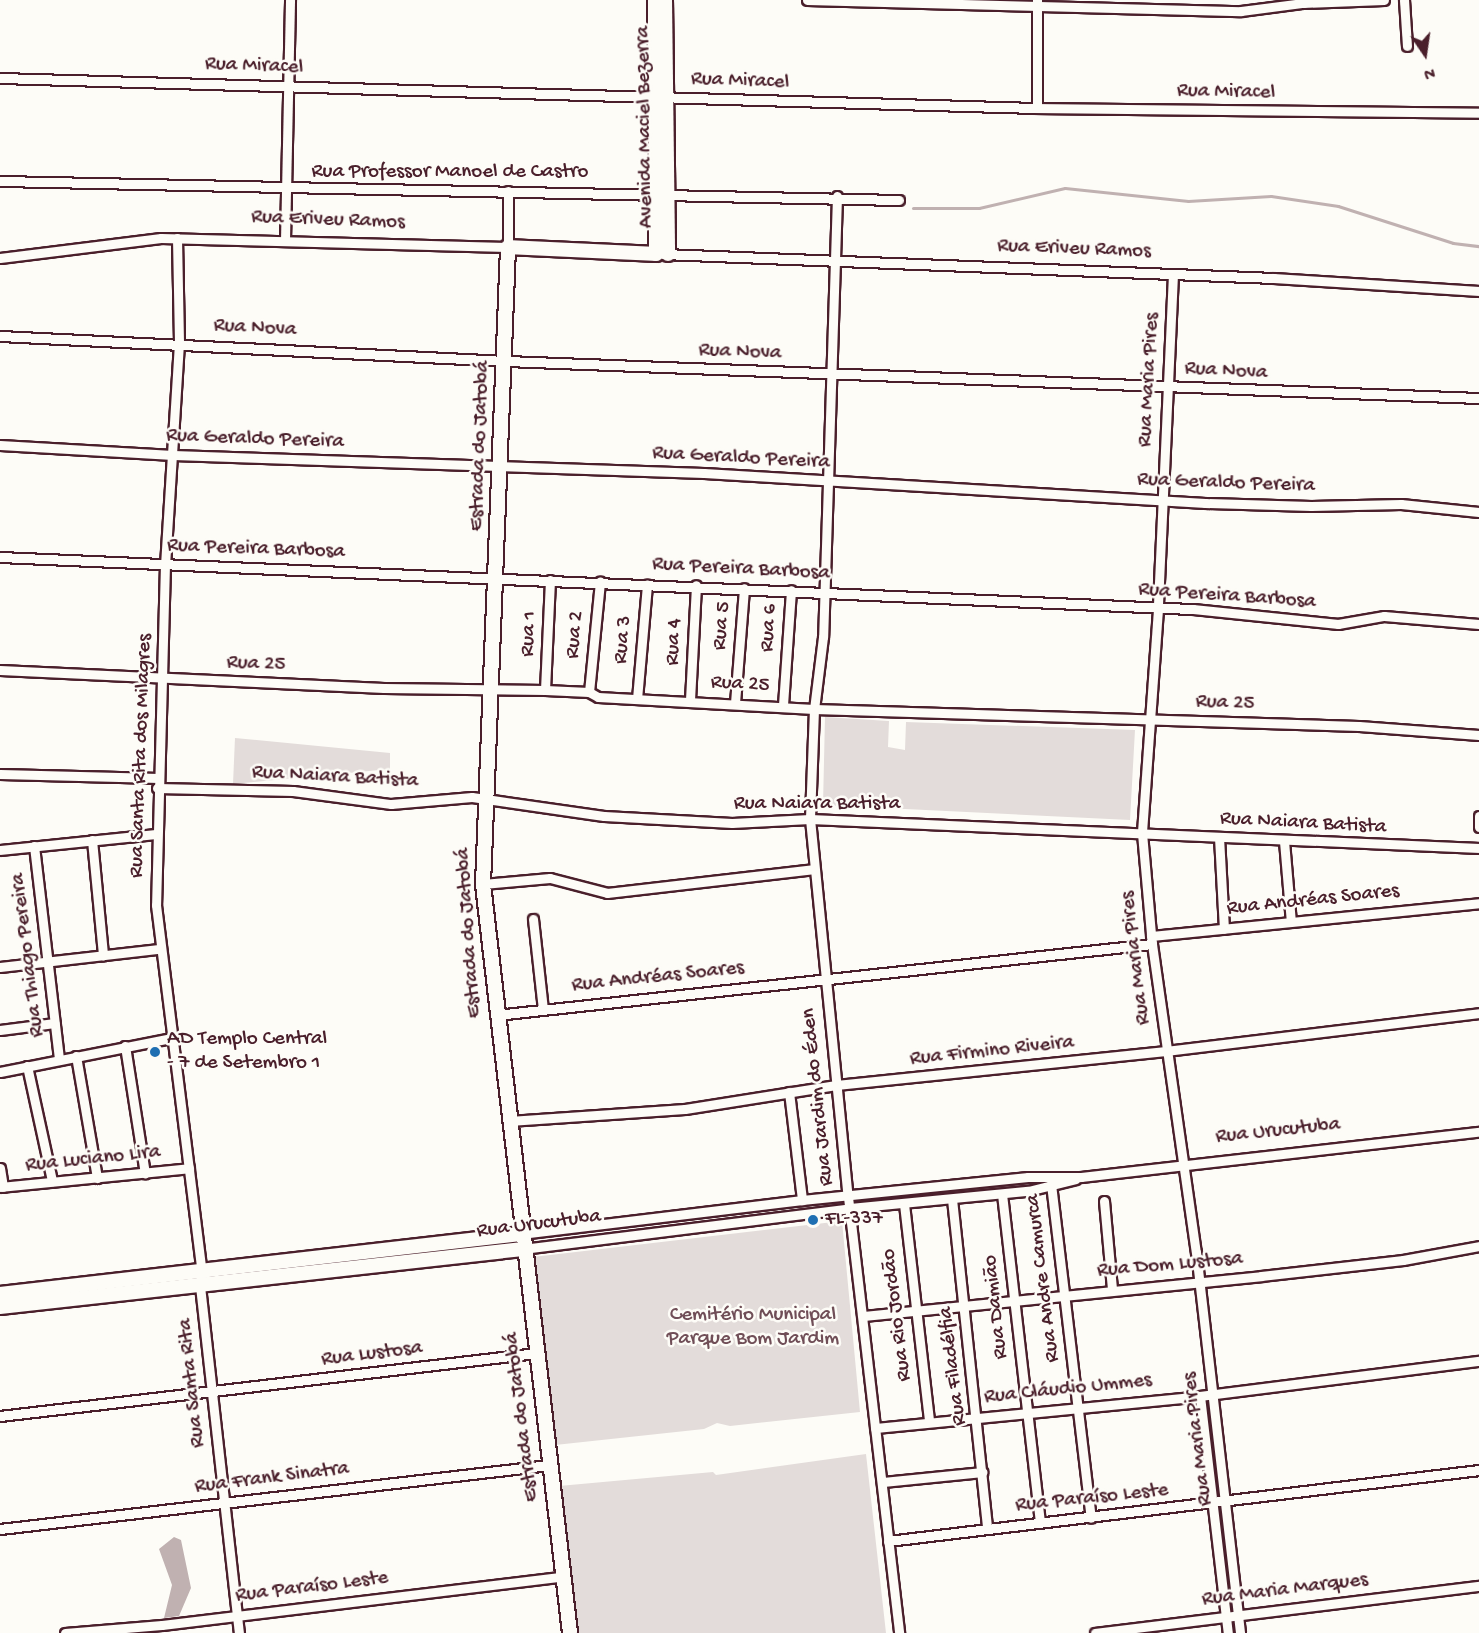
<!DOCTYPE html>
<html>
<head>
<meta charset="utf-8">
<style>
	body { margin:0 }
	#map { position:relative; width:1479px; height:1633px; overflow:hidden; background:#fdfcf7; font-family:"Gochi Hand",sans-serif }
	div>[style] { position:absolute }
	.green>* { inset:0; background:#e3dcda }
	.water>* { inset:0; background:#c0b1b1 }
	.stream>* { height:3px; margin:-1.5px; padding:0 1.5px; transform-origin:1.5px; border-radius:1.5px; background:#c0b1b1 }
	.roads { filter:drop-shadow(2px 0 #4a1f2b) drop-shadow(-2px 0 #4a1f2b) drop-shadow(0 2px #4a1f2b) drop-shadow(0 -2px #4a1f2b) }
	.street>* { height:9px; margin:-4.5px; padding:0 4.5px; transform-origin:4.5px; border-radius:4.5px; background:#fdfcf7 }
	.secondary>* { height:14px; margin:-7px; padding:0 7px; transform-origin:7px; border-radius:7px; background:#fdfcf7 }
	.dots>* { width:16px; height:16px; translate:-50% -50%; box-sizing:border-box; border:3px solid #fdfcf7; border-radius:50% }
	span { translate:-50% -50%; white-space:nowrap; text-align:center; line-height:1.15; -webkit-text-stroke:5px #fdfcf7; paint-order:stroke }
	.street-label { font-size:21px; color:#4a1f2b }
	.poi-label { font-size:21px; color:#4a1f2b }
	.left { translate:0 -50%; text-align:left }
	.park-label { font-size:21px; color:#704e57 }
	.north { position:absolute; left:1395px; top:24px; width:60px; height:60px; -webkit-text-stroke:4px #fdfcf7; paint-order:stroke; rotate:167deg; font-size:16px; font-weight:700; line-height:24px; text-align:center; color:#4a1f2b }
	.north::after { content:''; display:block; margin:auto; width:21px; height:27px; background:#4a1f2b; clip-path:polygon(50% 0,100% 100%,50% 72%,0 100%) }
</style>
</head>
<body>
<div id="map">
	<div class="green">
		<i style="clip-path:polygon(825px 717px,889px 721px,888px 747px,905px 750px,906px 722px,1135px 730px,1130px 820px,823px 805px)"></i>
		<i style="clip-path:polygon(235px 738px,390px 753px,390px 769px,233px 784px)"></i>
		<i style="clip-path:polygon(842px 1221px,860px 1412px,730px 1426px,717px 1423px,704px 1429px,555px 1445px,533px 1257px)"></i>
		<i style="clip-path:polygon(866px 1454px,886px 1633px,577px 1633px,559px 1486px,713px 1472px,716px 1475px)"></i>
	</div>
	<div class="water">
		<i style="clip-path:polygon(174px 1537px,181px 1540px,191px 1588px,179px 1616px,164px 1618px,172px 1585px,159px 1549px)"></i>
	</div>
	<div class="stream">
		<i style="left:913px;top:208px;width:66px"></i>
		<i style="left:979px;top:208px;width:88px;rotate:-13.1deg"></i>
		<i style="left:1065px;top:188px;width:124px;rotate:6deg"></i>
		<i style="left:1188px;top:201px;width:83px;rotate:-3.4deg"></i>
		<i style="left:1271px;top:196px;width:68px;rotate:8.5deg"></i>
		<i style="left:1338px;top:206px;width:121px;rotate:17.8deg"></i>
		<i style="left:1453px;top:243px;width:26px;rotate:7deg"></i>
	</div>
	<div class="roads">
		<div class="street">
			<i style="left:807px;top:0;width:434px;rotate:1.5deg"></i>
			<i style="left:1241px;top:11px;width:63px;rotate:-7.4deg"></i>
			<i style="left:1303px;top:3px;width:81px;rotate:-2.1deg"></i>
			<i style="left:1037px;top:0;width:108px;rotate:90deg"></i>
			<i style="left:1404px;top:0;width:46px;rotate:86.3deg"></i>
			<i style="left:0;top:78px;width:1037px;rotate:1.66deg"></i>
			<i style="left:1037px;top:108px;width:442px;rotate:0.6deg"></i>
			<i style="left:0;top:181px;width:899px;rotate:1.21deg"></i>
			<i style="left:837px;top:196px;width:441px;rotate:91.8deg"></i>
			<i style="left:823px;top:637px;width:73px;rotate:97.1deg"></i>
			<i style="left:814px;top:709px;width:110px;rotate:92.1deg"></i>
			<i style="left:810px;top:819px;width:380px;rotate:84.3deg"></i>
			<i style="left:848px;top:1197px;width:439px;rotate:83.3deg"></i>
			<i style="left:177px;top:238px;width:105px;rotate:88.9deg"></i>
			<i style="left:179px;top:343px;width:221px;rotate:93.6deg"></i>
			<i style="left:165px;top:564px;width:341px;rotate:91.5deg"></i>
			<i style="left:156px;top:905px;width:370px;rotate:82.9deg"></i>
			<i style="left:202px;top:1272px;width:14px;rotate:98deg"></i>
			<i style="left:200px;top:1286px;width:349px;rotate:83.6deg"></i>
			<i style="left:285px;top:240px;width:240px;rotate:-88.8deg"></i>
			<i style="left:663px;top:254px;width:611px;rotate:2.25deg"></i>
			<i style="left:1274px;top:278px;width:205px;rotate:3.6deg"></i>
			<i style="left:0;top:258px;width:162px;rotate:-7.1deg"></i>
			<i style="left:161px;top:238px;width:347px;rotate:1.5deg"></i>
			<i style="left:508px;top:247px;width:56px;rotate:-90deg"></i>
			<i style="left:1173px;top:274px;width:335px;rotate:92.6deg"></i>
			<i style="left:1158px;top:609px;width:225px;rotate:94.1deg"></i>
			<i style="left:1142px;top:833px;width:111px;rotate:84.9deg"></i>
			<i style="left:1152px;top:944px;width:311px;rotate:81.9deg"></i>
			<i style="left:1196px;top:1252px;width:384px;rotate:83.4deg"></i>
			<i style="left:0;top:336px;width:507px;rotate:2.83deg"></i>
			<i style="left:506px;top:361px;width:974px;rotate:2.18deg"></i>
			<i style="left:0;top:445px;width:173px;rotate:3.3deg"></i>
			<i style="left:173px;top:455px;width:531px;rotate:1.94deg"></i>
			<i style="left:704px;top:473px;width:502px;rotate:3.43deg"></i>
			<i style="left:1205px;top:503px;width:106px;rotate:1.6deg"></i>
			<i style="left:1311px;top:506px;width:90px;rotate:-1.3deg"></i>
			<i style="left:1401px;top:504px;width:78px;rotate:5.9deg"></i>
			<i style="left:0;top:557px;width:1194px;rotate:2.5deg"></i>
			<i style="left:1193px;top:609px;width:146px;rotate:5.9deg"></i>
			<i style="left:1338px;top:624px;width:47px;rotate:-9.9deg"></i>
			<i style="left:1384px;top:616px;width:95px;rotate:4.8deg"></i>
			<i style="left:0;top:670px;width:384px;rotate:2.7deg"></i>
			<i style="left:384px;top:688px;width:161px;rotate:0.7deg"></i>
			<i style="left:545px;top:690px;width:44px;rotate:2.6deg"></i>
			<i style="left:589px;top:692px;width:10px;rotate:29deg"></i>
			<i style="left:598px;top:697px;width:216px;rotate:3.2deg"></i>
			<i style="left:814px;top:709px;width:545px;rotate:1.79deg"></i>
			<i style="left:1359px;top:726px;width:120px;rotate:4.3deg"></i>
			<i style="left:545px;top:690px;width:110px;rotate:-87.4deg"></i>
			<i style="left:589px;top:692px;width:111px;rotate:-84.3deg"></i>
			<i style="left:637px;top:699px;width:115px;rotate:-85deg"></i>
			<i style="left:690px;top:700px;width:115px;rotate:-87deg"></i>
			<i style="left:735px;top:703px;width:115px;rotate:-85.5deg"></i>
			<i style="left:783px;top:705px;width:115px;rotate:-86deg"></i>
			<i style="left:0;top:774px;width:159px;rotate:1.4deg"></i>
			<i style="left:157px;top:788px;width:136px;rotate:1.3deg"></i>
			<i style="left:293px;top:791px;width:99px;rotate:7.6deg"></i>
			<i style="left:391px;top:804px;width:81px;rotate:-4.9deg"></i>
			<i style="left:472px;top:797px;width:133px;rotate:8.2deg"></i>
			<i style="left:604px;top:816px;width:128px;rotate:3.1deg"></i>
			<i style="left:732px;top:823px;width:78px;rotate:-2.9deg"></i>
			<i style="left:810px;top:819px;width:670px;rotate:2.48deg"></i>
			<i style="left:1479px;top:816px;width:11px;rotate:90deg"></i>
			<i style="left:1219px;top:837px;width:92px;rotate:86.9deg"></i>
			<i style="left:92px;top:840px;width:116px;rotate:84.5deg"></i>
			<i style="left:1284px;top:841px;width:81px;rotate:85.1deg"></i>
			<i style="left:34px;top:846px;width:215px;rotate:83.3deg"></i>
			<i style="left:0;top:850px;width:157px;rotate:-5.9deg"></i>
			<i style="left:483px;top:884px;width:67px;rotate:-5.1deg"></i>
			<i style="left:550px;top:878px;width:59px;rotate:14.7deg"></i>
			<i style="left:607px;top:893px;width:207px;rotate:-6.6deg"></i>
			<i style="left:533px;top:919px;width:91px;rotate:83.7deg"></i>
			<i style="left:1151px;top:936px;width:330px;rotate:-5.7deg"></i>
			<i style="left:0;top:967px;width:160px;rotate:-6.5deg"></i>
			<i style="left:496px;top:1015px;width:660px;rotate:-6.18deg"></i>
			<i style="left:0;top:1030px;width:55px;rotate:-7.3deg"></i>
			<i style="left:125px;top:1046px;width:129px;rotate:81.1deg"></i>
			<i style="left:76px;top:1056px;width:124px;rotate:80.2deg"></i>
			<i style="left:27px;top:1066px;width:118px;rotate:77.7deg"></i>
			<i style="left:0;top:1072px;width:174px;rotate:-11.2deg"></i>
			<i style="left:789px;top:1092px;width:109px;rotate:83.1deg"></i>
			<i style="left:509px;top:1121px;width:176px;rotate:-3.9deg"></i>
			<i style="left:685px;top:1109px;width:153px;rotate:-9deg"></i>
			<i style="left:836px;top:1085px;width:332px;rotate:-5.9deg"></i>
			<i style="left:1166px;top:1051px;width:315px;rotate:-6.9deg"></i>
			<i style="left:0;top:1168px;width:19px;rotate:81deg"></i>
			<i style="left:1051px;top:1184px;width:336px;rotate:83.2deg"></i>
			<i style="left:0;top:1187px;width:190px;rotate:-5.7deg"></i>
			<i style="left:1002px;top:1194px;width:331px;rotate:83.4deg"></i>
			<i style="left:952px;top:1199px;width:331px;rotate:83.9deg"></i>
			<i style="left:1104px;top:1201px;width:88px;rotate:84.8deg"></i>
			<i style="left:904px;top:1204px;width:218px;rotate:83.4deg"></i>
			<i style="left:521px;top:1234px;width:283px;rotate:-6.9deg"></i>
			<i style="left:802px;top:1200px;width:227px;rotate:-5.8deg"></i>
			<i style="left:1028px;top:1177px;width:53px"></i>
			<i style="left:1081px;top:1177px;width:401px;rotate:-6.5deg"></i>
			<i style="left:523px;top:1249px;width:330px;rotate:-7.1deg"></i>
			<i style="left:850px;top:1208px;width:179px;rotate:-5.5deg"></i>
			<i style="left:1028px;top:1191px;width:49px;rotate:-14deg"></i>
			<i style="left:863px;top:1316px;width:400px;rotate:-5.7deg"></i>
			<i style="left:1261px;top:1276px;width:143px;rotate:-6.4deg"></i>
			<i style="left:1403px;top:1260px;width:77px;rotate:-10.4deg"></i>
			<i style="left:1200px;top:1396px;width:239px;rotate:83.3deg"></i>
			<i style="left:0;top:1416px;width:540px;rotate:-6.7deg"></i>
			<i style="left:875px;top:1428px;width:327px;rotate:-5.6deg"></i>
			<i style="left:1200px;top:1396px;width:281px;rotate:-7.2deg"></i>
			<i style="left:883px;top:1482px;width:100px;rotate:-5.7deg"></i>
			<i style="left:0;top:1529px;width:553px;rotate:-6.65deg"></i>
			<i style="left:888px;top:1541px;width:595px;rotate:-6.85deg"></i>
			<i style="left:65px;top:1633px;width:97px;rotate:-4.7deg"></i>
			<i style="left:162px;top:1625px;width:405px;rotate:-6.9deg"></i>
			<i style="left:1095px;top:1633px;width:387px;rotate:-7deg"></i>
		</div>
		<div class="secondary">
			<i style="left:665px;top:0;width:254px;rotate:89.3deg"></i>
			<i style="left:0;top:1294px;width:524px;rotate:-6.57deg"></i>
			<i style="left:0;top:1307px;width:526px;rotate:-6.33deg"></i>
			<i style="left:570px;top:1633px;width:754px;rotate:-96.63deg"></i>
			<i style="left:483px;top:884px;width:637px;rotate:-87.75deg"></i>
			<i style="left:508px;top:247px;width:148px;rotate:2.7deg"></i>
			<i style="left:656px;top:254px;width:254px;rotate:-90.2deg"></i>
		</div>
	</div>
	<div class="dots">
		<i style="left:155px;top:1052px;background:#1f6fb2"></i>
		<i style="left:813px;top:1220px;background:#1f6fb2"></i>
	</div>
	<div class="street-label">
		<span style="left:254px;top:67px;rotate:2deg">Rua Miracel</span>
		<span style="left:740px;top:82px;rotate:2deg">Rua Miracel</span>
		<span style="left:1226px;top:93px;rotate:1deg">Rua Miracel</span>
		<span style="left:646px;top:127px;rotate:-91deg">Avenida Maciel Bezerra</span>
		<span style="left:450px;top:173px">Rua Professor Manoel de Castro</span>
		<span style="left:328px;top:221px;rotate:2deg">Rua Eriveu Ramos</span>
		<span style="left:1074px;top:250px;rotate:2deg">Rua Eriveu Ramos</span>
		<span style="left:255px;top:329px;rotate:3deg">Rua Nova</span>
		<span style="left:740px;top:353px;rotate:2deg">Rua Nova</span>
		<span style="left:1226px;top:372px;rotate:3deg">Rua Nova</span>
		<span style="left:1150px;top:380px;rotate:-87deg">Rua Maria Pires</span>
		<span style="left:255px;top:440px;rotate:2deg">Rua Geraldo Pereira</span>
		<span style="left:481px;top:446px;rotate:-88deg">Estrada do Jatobá</span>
		<span style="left:741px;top:459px;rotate:3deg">Rua Geraldo Pereira</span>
		<span style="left:1226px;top:484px;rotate:2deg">Rua Geraldo Pereira</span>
		<span style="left:256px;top:550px;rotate:2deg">Rua Pereira Barbosa</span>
		<span style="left:741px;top:570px;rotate:3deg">Rua Pereira Barbosa</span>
		<span style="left:1227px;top:597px;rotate:4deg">Rua Pereira Barbosa</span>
		<span style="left:723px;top:626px;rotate:-85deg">Rua 5</span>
		<span style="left:770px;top:628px;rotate:-86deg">Rua 6</span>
		<span style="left:530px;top:634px;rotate:-87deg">Rua 1</span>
		<span style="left:576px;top:635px;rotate:-85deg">Rua 2</span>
		<span style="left:624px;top:640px;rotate:-85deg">Rua 3</span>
		<span style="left:675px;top:642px;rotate:-87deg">Rua 4</span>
		<span style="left:256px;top:665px;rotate:2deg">Rua 25</span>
		<span style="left:740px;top:685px;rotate:3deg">Rua 25</span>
		<span style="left:1225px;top:704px;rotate:2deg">Rua 25</span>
		<span style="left:142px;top:756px;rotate:-88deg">Rua Santa Rita dos Milagres</span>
		<span style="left:335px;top:778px;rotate:3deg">Rua Naiara Batista</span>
		<span style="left:817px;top:805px">Rua Naiara Batista</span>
		<span style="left:1303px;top:824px;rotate:3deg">Rua Naiara Batista</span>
		<span style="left:1313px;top:901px;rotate:-6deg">Rua Andréas Soares</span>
		<span style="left:470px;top:933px;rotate:-94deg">Estrada do Jatobá</span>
		<span style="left:29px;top:955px;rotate:-97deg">Rua Thiago Pereira</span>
		<span style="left:1137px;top:958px;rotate:-97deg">Rua Maria Pires</span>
		<span style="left:658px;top:978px;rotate:-6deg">Rua Andréas Soares</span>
		<span style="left:992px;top:1052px;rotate:-6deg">Rua Firmino Riveira</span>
		<span style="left:819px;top:1097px;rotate:-96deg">Rua Jardim do Éden</span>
		<span style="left:1278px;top:1132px;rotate:-6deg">Rua Urucutuba</span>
		<span style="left:93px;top:1160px;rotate:-6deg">Rua Luciano Lira</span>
		<span style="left:539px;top:1225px;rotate:-7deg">Rua Urucutuba</span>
		<span style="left:1170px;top:1266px;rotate:-5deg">Rua Dom Lustosa</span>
		<span style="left:1044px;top:1278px;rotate:-97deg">Rua Andre Camurca</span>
		<span style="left:997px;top:1307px;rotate:-96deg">Rua Damião</span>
		<span style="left:898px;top:1315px;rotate:-97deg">Rua Rio Jordão</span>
		<span style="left:372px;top:1355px;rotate:-7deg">Rua Lustosa</span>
		<span style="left:954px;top:1366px;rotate:-97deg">Rua Filadélfia</span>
		<span style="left:193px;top:1383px;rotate:-96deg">Rua Santa Rita</span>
		<span style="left:1068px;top:1390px;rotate:-6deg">Rua Cláudio Ummes</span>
		<span style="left:523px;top:1417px;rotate:-97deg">Estrada do Jatobá</span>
		<span style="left:1199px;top:1439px;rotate:-97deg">Rua Maria Pires</span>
		<span style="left:272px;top:1479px;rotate:-7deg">Rua Frank Sinatra</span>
		<span style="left:1092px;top:1499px;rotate:-6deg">Rua Paraíso Leste</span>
		<span style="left:312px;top:1588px;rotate:-7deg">Rua Paraíso Leste</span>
		<span style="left:1285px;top:1591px;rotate:-7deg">Rua Maria Marques</span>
	</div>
	<div class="poi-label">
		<span class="left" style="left:167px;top:1052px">AD Templo Central<br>- 7 de Setembro 1</span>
		<span class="left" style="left:825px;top:1220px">FL-337</span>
	</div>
	<div class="park-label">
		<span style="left:753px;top:1328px">Cemitério Municipal<br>Parque Bom Jardim</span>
	</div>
	<div class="north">N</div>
</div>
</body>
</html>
